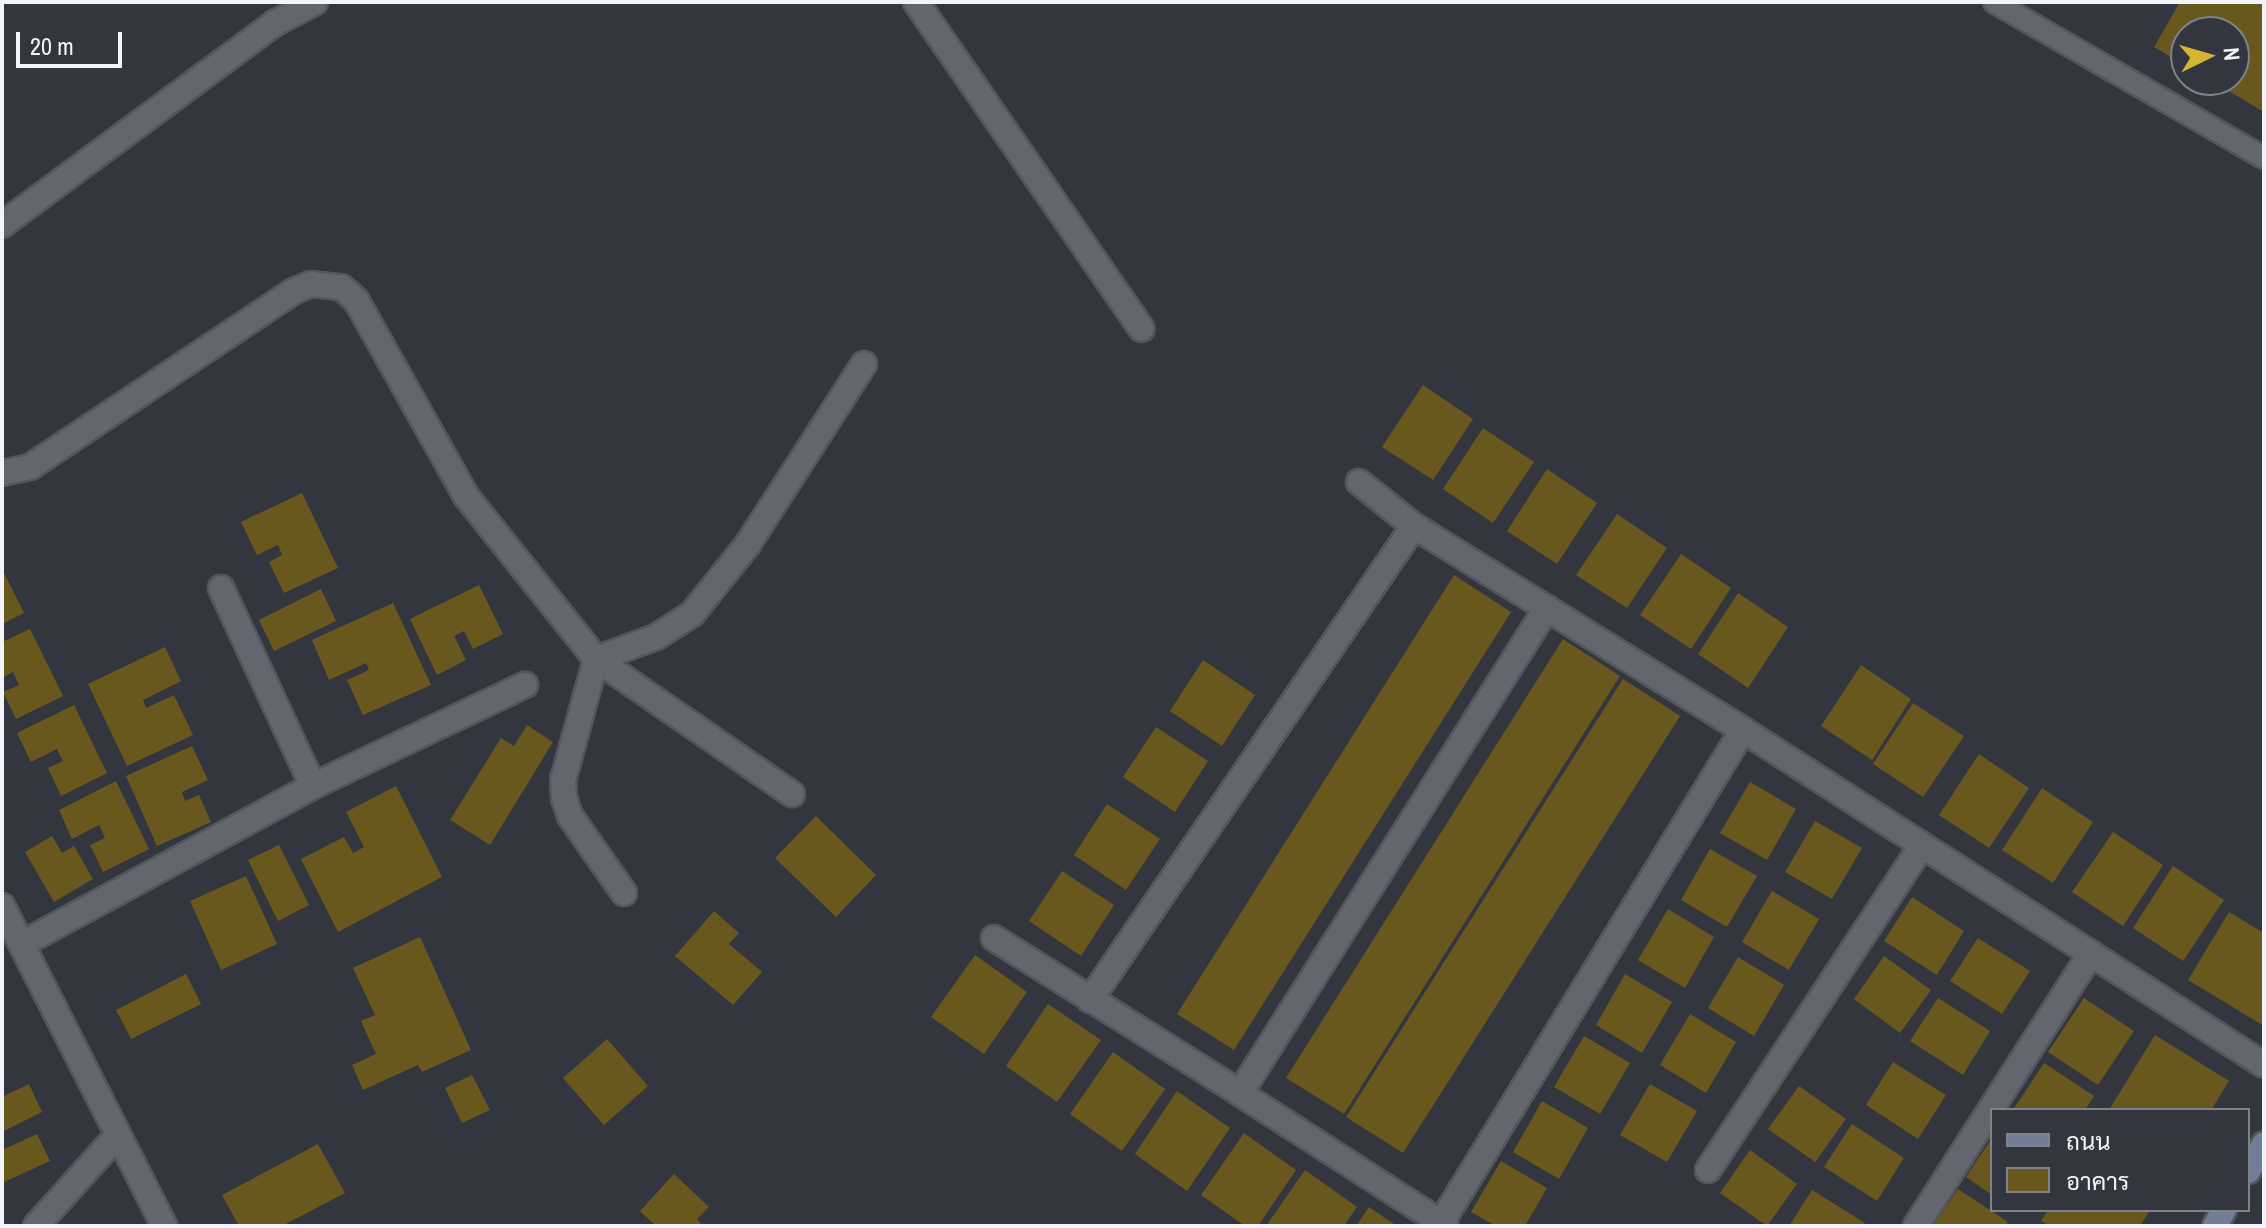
<!DOCTYPE html>
<html>
<head>
<meta charset="utf-8">
<style>
	body { margin:0 }
	#map { position:relative; width:2266px; height:1228px; overflow:hidden; background:#33363e; font-family:"Archivo Narrow",Sarabun,sans-serif }
	div>[style] { position:absolute }
	.building>* { inset:0; background:#68581e }
	.roads { filter:drop-shadow(2px 0 #53565c) drop-shadow(-2px 0 #53565c) drop-shadow(0 2px #53565c) drop-shadow(0 -2px #53565c) }
	.lane>* { height:20px; margin:-10px; padding:0 10px; transform-origin:10px; border-radius:10px; background:#63666f }
	.street>* { height:24px; margin:-12px; padding:0 12px; transform-origin:12px; border-radius:12px; background:#63666f }
	.secondary>* { height:24px; margin:-12px; padding:0 12px; transform-origin:12px; border-radius:12px; background:#747d97 }
	span { translate:-50% -50%; white-space:nowrap; text-align:center; line-height:1.15; -webkit-text-stroke:8px #33363e; paint-order:stroke }
	.frame { position:absolute; inset:0; border:4px solid #f2f4fa; pointer-events:none }
	.legend { position:absolute; left:1990px; top:1108px; width:260px; height:104px; box-sizing:border-box; background:#33363e; border:2px solid #7f8289; margin:0; padding:10px 14px; list-style:none; font-size:24px; color:#f2f4fa }
	.legend li { display:flex; align-items:center; gap:16px; height:40px }
	.legend b { width:40px; border:2px solid #7f8289 }
	.north { position:absolute; left:2170px; top:16px; width:80px; height:80px; box-sizing:border-box; background:#33363e; border:2px solid #7f8289; border-radius:50%; rotate:85deg; font-size:22px; font-weight:700; line-height:32px; text-align:center; color:#f2f4fa }
	.north::after { content:''; display:block; margin:auto; width:28px; height:36px; background:#d7b434; clip-path:polygon(50% 0,100% 100%,50% 72%,0 100%) }
	.scale { position:absolute; left:16px; top:32px; width:106px; height:36px; box-sizing:border-box; border:4px solid #f2f4fa; border-top:0; padding-left:10px; font-size:24px; line-height:28px; white-space:nowrap; color:#f2f4fa; -webkit-text-stroke:6px #33363e; paint-order:stroke }
</style>
</head>
<body>
<div id="map">
	<div class="building">
		<i style="clip-path:polygon(2180px 2px,2264px 2px,2264px 112px,2210px 80px,2234px 80px,2234px 32px,2186px 32px,2186px 66px,2154px 47px)"></i>
		<i style="clip-path:polygon(1423px 385px,1473px 419px,1433px 480px,1382px 447px)"></i>
		<i style="clip-path:polygon(1483px 428px,1534px 462px,1493px 523px,1443px 489px)"></i>
		<i style="clip-path:polygon(1547px 469px,1597px 503px,1557px 564px,1507px 531px)"></i>
		<i style="clip-path:polygon(302px 493px,338px 568px,284px 593px,269px 562px,282px 555px,278px 545px,257px 555px,241px 522px)"></i>
		<i style="clip-path:polygon(1617px 514px,1667px 548px,1627px 608px,1576px 575px)"></i>
		<i style="clip-path:polygon(1681px 554px,1731px 588px,1691px 649px,1640px 615px)"></i>
		<i style="clip-path:polygon(2px 569px,24px 613px,2px 624px)"></i>
		<i style="clip-path:polygon(1454px 575px,1511px 612px,1234px 1050px,1177px 1014px)"></i>
		<i style="clip-path:polygon(479px 585px,503px 634px,473px 649px,464px 631px,454px 636px,466px 660px,437px 675px,410px 619px)"></i>
		<i style="clip-path:polygon(321px 589px,336px 621px,274px 651px,259px 620px)"></i>
		<i style="clip-path:polygon(1738px 593px,1788px 627px,1748px 688px,1698px 654px)"></i>
		<i style="clip-path:polygon(393px 603px,431px 685px,363px 715px,347px 680px,369px 670px,366px 663px,329px 680px,312px 640px)"></i>
		<i style="clip-path:polygon(30px 629px,63px 696px,16px 719px,3px 692px,19px 685px,13px 672px,2px 678px,2px 642px)"></i>
		<i style="clip-path:polygon(1563px 639px,1620px 676px,1344px 1114px,1286px 1078px)"></i>
		<i style="clip-path:polygon(165px 647px,181px 681px,143px 700px,146px 708px,174px 695px,193px 735px,127px 766px,88px 684px)"></i>
		<i style="clip-path:polygon(1203px 660px,1255px 695px,1222px 746px,1170px 711px)"></i>
		<i style="clip-path:polygon(1861px 665px,1911px 699px,1872px 760px,1821px 726px)"></i>
		<i style="clip-path:polygon(1623px 679px,1680px 716px,1403px 1153px,1346px 1117px)"></i>
		<i style="clip-path:polygon(1913px 703px,1964px 736px,1923px 797px,1873px 764px)"></i>
		<i style="clip-path:polygon(74px 705px,107px 773px,61px 796px,48px 768px,63px 761px,57px 749px,31px 762px,17px 733px)"></i>
		<i style="clip-path:polygon(527px 725px,553px 742px,490px 845px,450px 820px,501px 738px,514px 746px)"></i>
		<i style="clip-path:polygon(1156px 727px,1208px 761px,1175px 812px,1123px 777px)"></i>
		<i style="clip-path:polygon(192px 746px,208px 780px,182px 792px,185px 801px,199px 795px,211px 822px,157px 846px,126px 776px)"></i>
		<i style="clip-path:polygon(1979px 754px,2029px 788px,1989px 848px,1939px 815px)"></i>
		<i style="clip-path:polygon(116px 781px,149px 849px,103px 872px,90px 845px,105px 838px,99px 825px,72px 839px,59px 810px)"></i>
		<i style="clip-path:polygon(1750px 782px,1796px 809px,1767px 860px,1720px 833px)"></i>
		<i style="clip-path:polygon(396px 786px,442px 877px,338px 932px,301px 859px,344px 837px,353px 853px,364px 847px,346px 812px)"></i>
		<i style="clip-path:polygon(2042px 788px,2093px 822px,2053px 883px,2002px 850px)"></i>
		<i style="clip-path:polygon(1107px 804px,1160px 839px,1126px 890px,1074px 855px)"></i>
		<i style="clip-path:polygon(816px 816px,876px 875px,836px 917px,775px 858px)"></i>
		<i style="clip-path:polygon(1815px 821px,1862px 848px,1832px 899px,1785px 872px)"></i>
		<i style="clip-path:polygon(2113px 832px,2163px 865px,2123px 926px,2072px 892px)"></i>
		<i style="clip-path:polygon(52px 836px,62px 853px,74px 846px,93px 879px,54px 902px,25px 852px)"></i>
		<i style="clip-path:polygon(279px 845px,309px 905px,278px 921px,248px 860px)"></i>
		<i style="clip-path:polygon(1710px 849px,1757px 876px,1727px 927px,1681px 900px)"></i>
		<i style="clip-path:polygon(2173px 866px,2224px 900px,2183px 961px,2133px 928px)"></i>
		<i style="clip-path:polygon(1062px 871px,1114px 905px,1081px 956px,1029px 921px)"></i>
		<i style="clip-path:polygon(246px 876px,277px 944px,221px 970px,190px 901px)"></i>
		<i style="clip-path:polygon(1772px 891px,1819px 919px,1789px 970px,1742px 942px)"></i>
		<i style="clip-path:polygon(1912px 897px,1964px 931px,1937px 975px,1884px 941px)"></i>
		<i style="clip-path:polygon(1668px 909px,1714px 937px,1685px 988px,1638px 960px)"></i>
		<i style="clip-path:polygon(714px 911px,739px 933px,729px 944px,762px 972px,733px 1005px,675px 956px)"></i>
		<i style="clip-path:polygon(2229px 912px,2264px 933px,2264px 1026px,2188px 980px)"></i>
		<i style="clip-path:polygon(420px 937px,471px 1050px,422px 1072px,418px 1065px,363px 1090px,352px 1065px,376px 1054px,361px 1021px,375px 1015px,353px 968px)"></i>
		<i style="clip-path:polygon(1978px 938px,2030px 971px,2002px 1014px,1950px 981px)"></i>
		<i style="clip-path:polygon(975px 955px,1027px 992px,984px 1054px,931px 1017px)"></i>
		<i style="clip-path:polygon(1884px 956px,1931px 990px,1900px 1033px,1854px 999px)"></i>
		<i style="clip-path:polygon(1738px 957px,1784px 985px,1754px 1036px,1708px 1008px)"></i>
		<i style="clip-path:polygon(186px 974px,201px 1004px,131px 1039px,116px 1010px)"></i>
		<i style="clip-path:polygon(1625px 974px,1672px 1002px,1642px 1053px,1596px 1025px)"></i>
		<i style="clip-path:polygon(1938px 998px,1990px 1031px,1963px 1075px,1910px 1041px)"></i>
		<i style="clip-path:polygon(2084px 998px,2134px 1031px,2098px 1085px,2048px 1052px)"></i>
		<i style="clip-path:polygon(1048px 1004px,1101px 1040px,1057px 1102px,1006px 1066px)"></i>
		<i style="clip-path:polygon(1690px 1014px,1736px 1042px,1706px 1093px,1660px 1065px)"></i>
		<i style="clip-path:polygon(2155px 1035px,2229px 1081px,2211px 1110px,2109px 1110px)"></i>
		<i style="clip-path:polygon(1584px 1036px,1630px 1063px,1600px 1114px,1554px 1087px)"></i>
		<i style="clip-path:polygon(607px 1039px,648px 1086px,604px 1125px,563px 1078px)"></i>
		<i style="clip-path:polygon(1113px 1052px,1165px 1089px,1122px 1151px,1070px 1114px)"></i>
		<i style="clip-path:polygon(1893px 1062px,1946px 1095px,1918px 1139px,1866px 1105px)"></i>
		<i style="clip-path:polygon(2044px 1063px,2094px 1096px,2085px 1110px,2013px 1110px)"></i>
		<i style="clip-path:polygon(472px 1075px,490px 1110px,462px 1123px,445px 1088px)"></i>
		<i style="clip-path:polygon(29px 1084px,42px 1112px,2px 1132px,2px 1097px)"></i>
		<i style="clip-path:polygon(1650px 1084px,1697px 1111px,1667px 1162px,1620px 1135px)"></i>
		<i style="clip-path:polygon(1799px 1086px,1846px 1119px,1815px 1162px,1768px 1129px)"></i>
		<i style="clip-path:polygon(1177px 1091px,1230px 1128px,1187px 1191px,1135px 1154px)"></i>
		<i style="clip-path:polygon(1542px 1101px,1588px 1128px,1559px 1179px,1513px 1152px)"></i>
		<i style="clip-path:polygon(1852px 1124px,1904px 1158px,1877px 1201px,1824px 1167px)"></i>
		<i style="clip-path:polygon(1244px 1133px,1296px 1170px,1258px 1226px,1245px 1226px,1201px 1195px)"></i>
		<i style="clip-path:polygon(37px 1134px,50px 1161px,2px 1183px,2px 1150px)"></i>
		<i style="clip-path:polygon(1992px 1138px,1992px 1195px,1966px 1177px)"></i>
		<i style="clip-path:polygon(318px 1144px,345px 1193px,282px 1226px,239px 1226px,222px 1195px)"></i>
		<i style="clip-path:polygon(1750px 1150px,1797px 1184px,1767px 1226px,1720px 1193px)"></i>
		<i style="clip-path:polygon(1501px 1161px,1547px 1188px,1525px 1226px,1496px 1226px,1471px 1212px)"></i>
		<i style="clip-path:polygon(1305px 1170px,1357px 1207px,1344px 1226px,1266px 1226px)"></i>
		<i style="clip-path:polygon(674px 1174px,709px 1207px,697px 1219px,703px 1226px,656px 1226px,640px 1211px)"></i>
		<i style="clip-path:polygon(1958px 1189px,2008px 1222px,2005px 1226px,1933px 1226px)"></i>
		<i style="clip-path:polygon(1812px 1190px,1865px 1223px,1863px 1226px,1789px 1226px)"></i>
		<i style="clip-path:polygon(1369px 1207px,1397px 1226px,1356px 1226px)"></i>
		<i style="clip-path:polygon(2048px 1210px,2150px 1210px,2140px 1226px,2050px 1226px,2041px 1221px)"></i>
	</div>
	<div class="roads">
		<div class="lane">
			<i style="left:1994px;top:2px;width:312px;rotate:30deg"></i>
		</div>
		<div class="street">
			<i style="left:916px;top:2px;width:397px;rotate:55.4deg"></i>
			<i style="left:2px;top:225px;width:340px;rotate:-36.5deg"></i>
			<i style="left:275px;top:23px;width:45px;rotate:-27.7deg"></i>
			<i style="left:2px;top:473px;width:29px;rotate:-12deg"></i>
			<i style="left:30px;top:467px;width:315px;rotate:-33.7deg"></i>
			<i style="left:292px;top:292px;width:21px;rotate:-23deg"></i>
			<i style="left:311px;top:284px;width:30px;rotate:6deg"></i>
			<i style="left:341px;top:287px;width:20px;rotate:41deg"></i>
			<i style="left:356px;top:300px;width:225px;rotate:60.7deg"></i>
			<i style="left:466px;top:496px;width:208px;rotate:51.4deg"></i>
			<i style="left:596px;top:659px;width:238px;rotate:34.6deg"></i>
			<i style="left:1359px;top:482px;width:70px;rotate:38.7deg"></i>
			<i style="left:1414px;top:526px;width:387px;rotate:31.8deg"></i>
			<i style="left:1743px;top:730px;width:619px;rotate:32.74deg"></i>
			<i style="left:221px;top:588px;width:218px;rotate:65.1deg"></i>
			<i style="left:624px;top:893px;width:94px;rotate:-125deg"></i>
			<i style="left:570px;top:816px;width:19px;rotate:-108deg"></i>
			<i style="left:564px;top:798px;width:18px;rotate:-93deg"></i>
			<i style="left:563px;top:780px;width:125px;rotate:-74.7deg"></i>
			<i style="left:596px;top:659px;width:64px;rotate:-20.1deg"></i>
			<i style="left:656px;top:637px;width:43px;rotate:-32.6deg"></i>
			<i style="left:692px;top:614px;width:90px;rotate:-51.3deg"></i>
			<i style="left:748px;top:544px;width:214px;rotate:-57.2deg"></i>
			<i style="left:2px;top:906px;width:359px;rotate:63.1deg"></i>
			<i style="left:994px;top:938px;width:291px;rotate:32.2deg"></i>
			<i style="left:22px;top:944px;width:331px;rotate:-28.5deg"></i>
			<i style="left:313px;top:786px;width:235px;rotate:-25.5deg"></i>
			<i style="left:1090px;top:1000px;width:574px;rotate:-55.65deg"></i>
			<i style="left:1708px;top:1170px;width:388px;rotate:-56.6deg"></i>
			<i style="left:1441px;top:1223px;width:578px;rotate:-58.51deg"></i>
			<i style="left:36px;top:1226px;width:122px;rotate:-48deg"></i>
			<i style="left:1446px;top:1226px;width:245px;rotate:-147.2deg"></i>
			<i style="left:1240px;top:1093px;width:574px;rotate:-57.67deg"></i>
			<i style="left:1916px;top:1226px;width:324px;rotate:-57.3deg"></i>
		</div>
		<div class="secondary">
			<i style="left:2248px;top:1171px;width:31px;rotate:-59deg"></i>
			<i style="left:2215px;top:1226px;width:18px;rotate:-61deg"></i>
		</div>
	</div>
	<div class="frame"></div>
	<ul class="legend">
	<li><b style="height:10px;background:#747d97"></b>ถนน</li>
	<li><b style="height:22px;background:#68581e"></b>อาคาร</li>
	</ul>
	<div class="north">N</div>
	<div class="scale">20 m</div>
</div>
</body>
</html>
